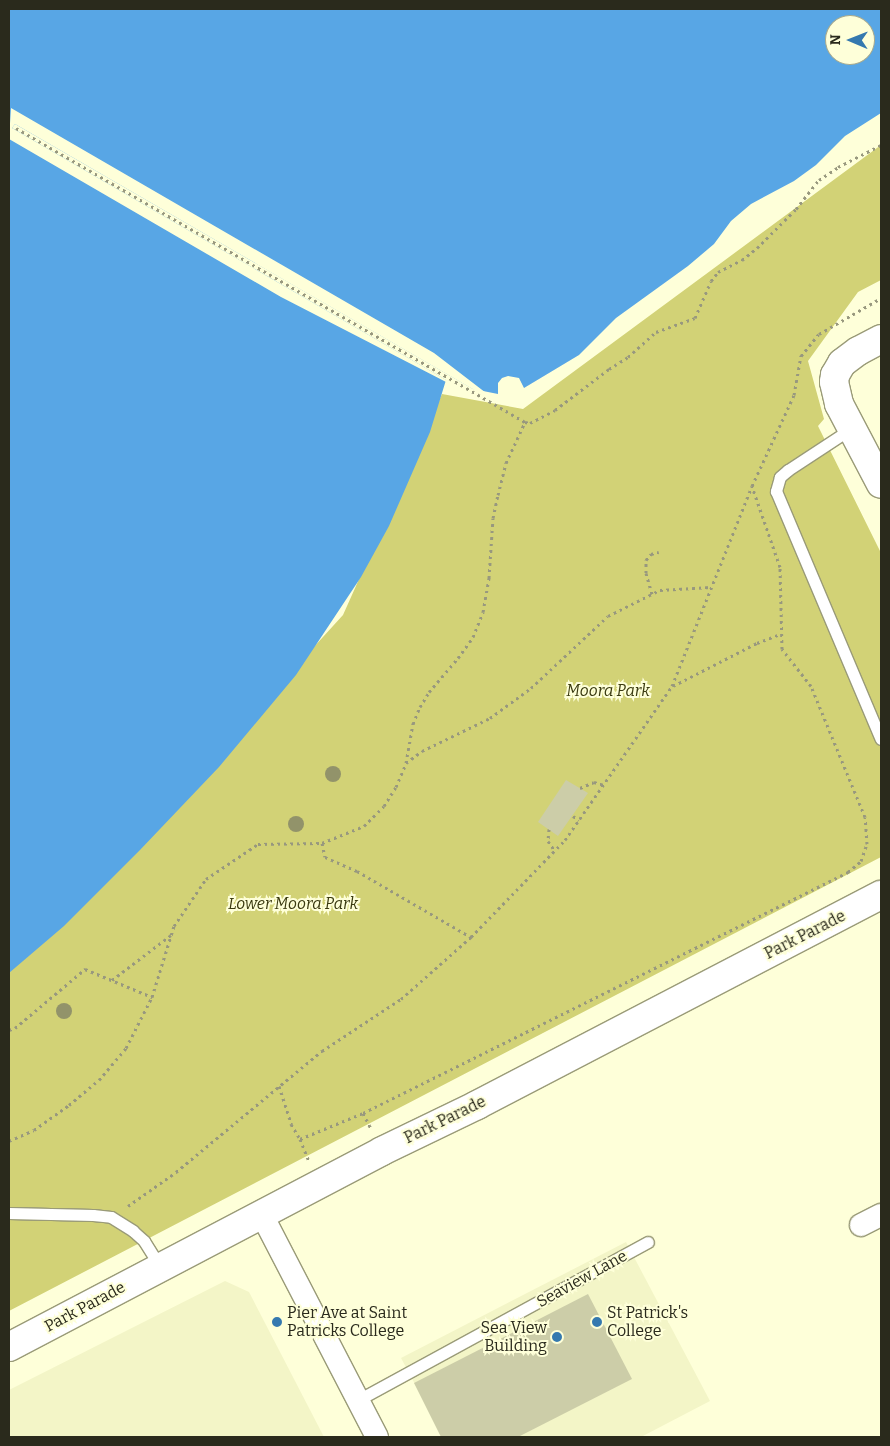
<!DOCTYPE html>
<html>
<head>
<meta charset="utf-8">
<style>
	body { margin:0 }
	#map { position:relative; width:890px; height:1446px; overflow:hidden; background:#feffd9; font-family:Bitter,serif }
	div>[style] { position:absolute }
	.built>* { inset:0; background:#f3f5c7 }
	.green>* { inset:0; background:#d2d276 }
	.water>* { inset:0; background:#58a6e5 }
	.pier>* { inset:0; background:#feffd9 }
	.building>* { inset:0; background:#cccda8 }
	.path>* { height:3px; margin-top:-1.5px; transform-origin:0; background:repeating-linear-gradient(90deg,#98987e 0 2.5px,transparent 0 6.5px) }
	.roads { filter:drop-shadow(1px 0 #9a9b78) drop-shadow(-1px 0 #9a9b78) drop-shadow(0 1px #9a9b78) drop-shadow(0 -1px #9a9b78) }
	.service>* { height:11px; margin:-5.5px; padding:0 5.5px; transform-origin:5.5px; border-radius:5.5px; background:#fff }
	.minor>* { height:22px; margin:-11px; padding:0 11px; transform-origin:11px; border-radius:11px; background:#fff }
	.tertiary>* { height:28px; margin:-14px; padding:0 14px; transform-origin:14px; border-radius:14px; background:#fff }
	.trees>* { width:16px; height:16px; margin:-8px; border-radius:50%; background:#92936a }
	.dots>* { width:14px; height:14px; translate:-50% -50%; box-sizing:border-box; border:2px solid #feffd9; border-radius:50% }
	span { translate:-50% -50%; white-space:nowrap; text-align:center; line-height:1.15; -webkit-text-stroke:4px #feffd9; paint-order:stroke }
	.park-label { font-size:16px; color:#3a3a10; font-style:italic }
	.street-label { font-size:16px; color:#2a2a1c }
	.poi-label { font-size:16px; color:#2a2a1c }
	.left { translate:0 -50%; text-align:left }
	.right { translate:-100% -50%; text-align:right }
	.frame { position:absolute; inset:0; border:10px solid #2a2a1c; pointer-events:none }
	.north { position:absolute; left:825px; top:15px; width:50px; height:50px; box-sizing:border-box; background:#feffd9; border:1px solid #a9aa8d; border-radius:50%; rotate:271deg; font-size:14px; font-weight:700; line-height:20px; text-align:center; color:#2a2a1c }
	.north::after { content:''; display:block; margin:auto; width:18px; height:22px; background:#3579af; clip-path:polygon(50% 0,100% 100%,50% 72%,0 100%) }
</style>
</head>
<body>
<div id="map">
	<div class="built">
		<i style="clip-path:polygon(626px 1242px,710px 1401px,641px 1437px,443px 1437px,401px 1358px)"></i>
		<i style="clip-path:polygon(225px 1281px,249px 1292px,324px 1437px,9px 1437px,9px 1390px)"></i>
	</div>
	<div class="green">
		<i style="clip-path:polygon(881px 145px,881px 280px,858px 292px,808px 361px,824px 419px,818px 426px,881px 553px,881px 857px,9px 1311px,9px 958px,152px 825px,343px 615px,442px 394px,523px 409px)"></i>
	</div>
	<div class="water">
		<i style="clip-path:polygon(evenodd,9px 9px,881px 9px,881px 113px,845px 136px,816px 165px,794px 181px,751px 204px,731px 221px,714px 244px,688px 266px,616px 318px,579px 355px,524px 388px,519px 378px,508px 376px,502px 378px,498px 383px,498px 394px,473px 389px,15px 124px,12px 128px,446px 380px,430px 432px,389px 526px,361px 577px,296px 675px,219px 767px,140px 850px,64px 926px,9px 973px,9px 9px,835px 25px,865px 25px,865px 55px,835px 55px,835px 25px)"></i>
	</div>
	<div class="pier">
		<i style="clip-path:polygon(11px 108px,434px 353px,490px 396px,483px 395px,15px 124px,12px 128px,448px 381px,448px 383px,281px 297px,9px 139px)"></i>
	</div>
	<div class="building">
		<i style="clip-path:polygon(566px 780px,588px 793px,558px 836px,538px 822px)"></i>
		<i style="clip-path:polygon(588px 1294px,632px 1379px,518px 1437px,441px 1437px,414px 1383px)"></i>
	</div>
	<div class="path">
		<i style="left:16px;top:128px;width:588px;rotate:30.01deg"></i>
		<i style="left:525px;top:422px;width:5px;rotate:11deg"></i>
		<i style="left:530px;top:423px;width:28px;rotate:-27deg"></i>
		<i style="left:555px;top:410px;width:68px;rotate:-37.2deg"></i>
		<i style="left:609px;top:369px;width:22px;rotate:-32deg"></i>
		<i style="left:628px;top:357px;width:38px;rotate:-42deg"></i>
		<i style="left:656px;top:332px;width:41px;rotate:-19.7deg"></i>
		<i style="left:695px;top:318px;width:40px;rotate:-66.6deg"></i>
		<i style="left:711px;top:281px;width:11px;rotate:-52deg"></i>
		<i style="left:718px;top:272px;width:27px;rotate:-27deg"></i>
		<i style="left:742px;top:260px;width:19px;rotate:-39deg"></i>
		<i style="left:757px;top:248px;width:55px;rotate:-45deg"></i>
		<i style="left:796px;top:209px;width:37px;rotate:-52deg"></i>
		<i style="left:819px;top:180px;width:23px;rotate:-34deg"></i>
		<i style="left:838px;top:167px;width:48px;rotate:-27.1deg"></i>
		<i style="left:652px;top:594px;width:22px;rotate:-106deg"></i>
		<i style="left:646px;top:573px;width:13px;rotate:-90deg"></i>
		<i style="left:646px;top:560px;width:8px;rotate:-50deg"></i>
		<i style="left:651px;top:554px;width:8px;rotate:-14deg"></i>
		<i style="left:673px;top:686px;width:94px;rotate:-27.1deg"></i>
		<i style="left:757px;top:643px;width:26px;rotate:-21deg"></i>
		<i style="left:406px;top:763px;width:20px;rotate:-37deg"></i>
		<i style="left:422px;top:751px;width:76px;rotate:-25.9deg"></i>
		<i style="left:490px;top:718px;width:51px;rotate:-36.2deg"></i>
		<i style="left:531px;top:688px;width:105px;rotate:-43.1deg"></i>
		<i style="left:608px;top:616px;width:58px;rotate:-26.6deg"></i>
		<i style="left:660px;top:590px;width:51px;rotate:-3.4deg"></i>
		<i style="left:580px;top:788px;width:15px;rotate:-23deg"></i>
		<i style="left:594px;top:782px;width:10px;rotate:17deg"></i>
		<i style="left:573px;top:816px;width:7px;rotate:34deg"></i>
		<i style="left:549px;top:829px;width:12px;rotate:95deg"></i>
		<i style="left:548px;top:841px;width:12px;rotate:55deg"></i>
		<i style="left:322px;top:843px;width:14px;rotate:78deg"></i>
		<i style="left:325px;top:857px;width:35px;rotate:24deg"></i>
		<i style="left:357px;top:871px;width:132px;rotate:30.1deg"></i>
		<i style="left:112px;top:980px;width:74px;rotate:-37.3deg"></i>
		<i style="left:9px;top:1030px;width:6px;rotate:-18deg"></i>
		<i style="left:15px;top:1028px;width:92px;rotate:-40.1deg"></i>
		<i style="left:85px;top:969px;width:73px;rotate:22.7deg"></i>
		<i style="left:279px;top:1086px;width:40px;rotate:72deg"></i>
		<i style="left:291px;top:1124px;width:17px;rotate:59deg"></i>
		<i style="left:300px;top:1139px;width:68px;rotate:-22.4deg"></i>
		<i style="left:363px;top:1113px;width:542px;rotate:-26.42deg"></i>
		<i style="left:848px;top:872px;width:17px;rotate:-40deg"></i>
		<i style="left:861px;top:861px;width:18px;rotate:-71deg"></i>
		<i style="left:867px;top:844px;width:27px;rotate:-94deg"></i>
		<i style="left:865px;top:817px;width:142px;rotate:-112.4deg"></i>
		<i style="left:811px;top:686px;width:47px;rotate:-128.1deg"></i>
		<i style="left:782px;top:649px;width:82px;rotate:-91.4deg"></i>
		<i style="left:780px;top:567px;width:86px;rotate:-109.1deg"></i>
		<i style="left:363px;top:1113px;width:18px;rotate:63deg"></i>
		<i style="left:300px;top:1139px;width:24px;rotate:68deg"></i>
		<i style="left:9px;top:1141px;width:27px;rotate:-24deg"></i>
		<i style="left:34px;top:1130px;width:43px;rotate:-35.5deg"></i>
		<i style="left:69px;top:1105px;width:39px;rotate:-40deg"></i>
		<i style="left:99px;top:1080px;width:42px;rotate:-49.8deg"></i>
		<i style="left:126px;top:1048px;width:57px;rotate:-63deg"></i>
		<i style="left:152px;top:997px;width:74px;rotate:-72.8deg"></i>
		<i style="left:174px;top:926px;width:57px;rotate:-55.8deg"></i>
		<i style="left:206px;top:879px;width:63px;rotate:-33.9deg"></i>
		<i style="left:258px;top:844px;width:64px;rotate:-0.9deg"></i>
		<i style="left:322px;top:843px;width:45px;rotate:-22deg"></i>
		<i style="left:364px;top:826px;width:28px;rotate:-45deg"></i>
		<i style="left:384px;top:806px;width:22px;rotate:-58deg"></i>
		<i style="left:396px;top:787px;width:26px;rotate:-67deg"></i>
		<i style="left:406px;top:763px;width:40px;rotate:-80deg"></i>
		<i style="left:413px;top:724px;width:18px;rotate:-68deg"></i>
		<i style="left:420px;top:707px;width:17px;rotate:-59deg"></i>
		<i style="left:429px;top:692px;width:45px;rotate:-49.5deg"></i>
		<i style="left:458px;top:658px;width:26px;rotate:-54deg"></i>
		<i style="left:473px;top:637px;width:27px;rotate:-68deg"></i>
		<i style="left:483px;top:612px;width:35px;rotate:-80deg"></i>
		<i style="left:489px;top:578px;width:60px;rotate:-86.2deg"></i>
		<i style="left:493px;top:518px;width:24px;rotate:-78deg"></i>
		<i style="left:498px;top:495px;width:33px;rotate:-76deg"></i>
		<i style="left:506px;top:463px;width:45px;rotate:-65.1deg"></i>
		<i style="left:128px;top:1206px;width:59px;rotate:-35.3deg"></i>
		<i style="left:176px;top:1172px;width:190px;rotate:-39.7deg"></i>
		<i style="left:322px;top:1051px;width:95px;rotate:-33.4deg"></i>
		<i style="left:401px;top:999px;width:94px;rotate:-41.5deg"></i>
		<i style="left:471px;top:937px;width:135px;rotate:-45.9deg"></i>
		<i style="left:565px;top:840px;width:188px;rotate:-55.2deg"></i>
		<i style="left:672px;top:686px;width:215px;rotate:-68.2deg"></i>
		<i style="left:752px;top:486px;width:100px;rotate:-65.2deg"></i>
		<i style="left:794px;top:395px;width:40px;rotate:-80deg"></i>
		<i style="left:801px;top:356px;width:28px;rotate:-51deg"></i>
		<i style="left:819px;top:334px;width:72px;rotate:-30.1deg"></i>
	</div>
	<div class="roads">
		<div class="service">
			<i style="left:852px;top:428px;width:77px;rotate:146.7deg"></i>
			<i style="left:788px;top:470px;width:11px;rotate:139deg"></i>
			<i style="left:780px;top:477px;width:15px;rotate:106deg"></i>
			<i style="left:776px;top:491px;width:269px;rotate:67.1deg"></i>
			<i style="left:9px;top:1213px;width:84px;rotate:1.4deg"></i>
			<i style="left:93px;top:1215px;width:18px;rotate:6deg"></i>
			<i style="left:111px;top:1217px;width:26px;rotate:32deg"></i>
			<i style="left:133px;top:1231px;width:15px;rotate:42deg"></i>
			<i style="left:144px;top:1241px;width:32px;rotate:58deg"></i>
			<i style="left:358px;top:1400px;width:330px;rotate:-28.6deg"></i>
		</div>
		<div class="minor">
			<i style="left:262px;top:1215px;width:250px;rotate:62.6deg"></i>
			<i style="left:861px;top:1225px;width:22px;rotate:-27deg"></i>
		</div>
		<div class="tertiary">
			<i style="left:881px;top:339px;width:26px;rotate:152deg"></i>
			<i style="left:858px;top:351px;width:20px;rotate:143deg"></i>
			<i style="left:842px;top:363px;width:14px;rotate:120deg"></i>
			<i style="left:835px;top:375px;width:7px;rotate:98deg"></i>
			<i style="left:834px;top:382px;width:23px;rotate:77deg"></i>
			<i style="left:839px;top:404px;width:90px;rotate:62.3deg"></i>
			<i style="left:9px;top:1347px;width:421px;rotate:-27.7deg"></i>
			<i style="left:382px;top:1151px;width:106px;rotate:-25.8deg"></i>
			<i style="left:477px;top:1105px;width:455px;rotate:-27.5deg"></i>
		</div>
	</div>
	<div class="trees">
		<i style="left:333px;top:774px"></i>
		<i style="left:296px;top:824px"></i>
		<i style="left:64px;top:1011px"></i>
	</div>
	<div class="dots">
		<i style="left:277px;top:1322px;background:#3579af"></i>
		<i style="left:597px;top:1322px;background:#3579af"></i>
		<i style="left:557px;top:1337px;background:#3579af"></i>
	</div>
	<div class="park-label">
		<span style="left:608px;top:691px">Moora Park</span>
		<span style="left:293px;top:904px">Lower Moora Park</span>
	</div>
	<div class="street-label">
		<span style="left:805px;top:935px;rotate:-27deg">Park Parade</span>
		<span style="left:445px;top:1120px;rotate:-26deg">Park Parade</span>
		<span style="left:582px;top:1279px;rotate:-29deg">Seaview Lane</span>
		<span style="left:85px;top:1307px;rotate:-28deg">Park Parade</span>
	</div>
	<div class="poi-label">
		<span class="left" style="left:287px;top:1322px">Pier Ave at Saint<br>Patricks College</span>
		<span class="left" style="left:607px;top:1322px">St Patrick's<br>College</span>
		<span class="right" style="left:547px;top:1337px">Sea View<br>Building</span>
	</div>
	<div class="frame"></div>
	<div class="north">N</div>
</div>
</body>
</html>
